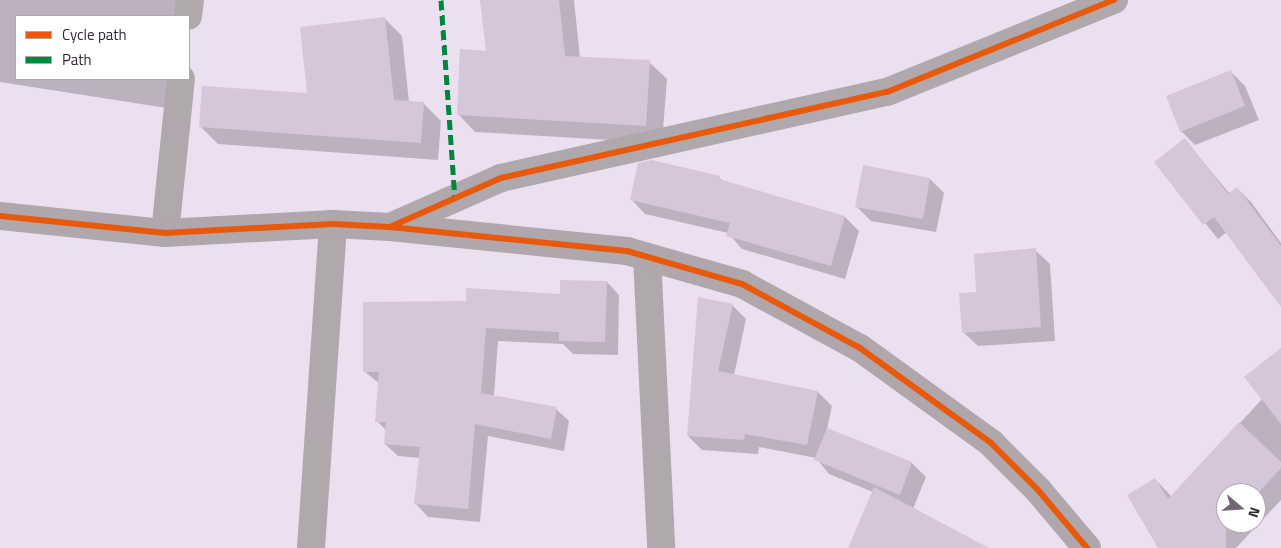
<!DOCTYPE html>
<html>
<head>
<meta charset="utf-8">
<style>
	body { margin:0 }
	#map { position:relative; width:1281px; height:548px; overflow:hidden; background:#ecdfef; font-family:"Titillium Web",sans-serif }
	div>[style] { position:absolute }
	.shadow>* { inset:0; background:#0003 }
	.building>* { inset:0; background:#d6c6d9 }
	.street>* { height:28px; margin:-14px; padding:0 14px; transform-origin:14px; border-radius:14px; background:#afa8ac }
	.secondary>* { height:28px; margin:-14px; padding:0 14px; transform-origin:14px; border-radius:14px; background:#b0a7ac }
	.quiet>* { height:5px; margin-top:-2.5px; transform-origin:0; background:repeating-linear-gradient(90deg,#00873e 0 10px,transparent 0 15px) }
	.cycleway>* { height:6px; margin:-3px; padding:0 3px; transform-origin:3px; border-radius:3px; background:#e8590c }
	span { translate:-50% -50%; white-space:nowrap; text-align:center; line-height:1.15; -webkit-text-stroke:4px #fff; paint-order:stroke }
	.legend { position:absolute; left:15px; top:15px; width:175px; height:65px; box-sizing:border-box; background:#fff; border:1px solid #ada9ad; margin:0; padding:6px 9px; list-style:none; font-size:15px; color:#312833 }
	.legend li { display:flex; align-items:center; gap:10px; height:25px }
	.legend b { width:25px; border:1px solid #ada9ad }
	.north { position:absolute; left:1216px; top:483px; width:50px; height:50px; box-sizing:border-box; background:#fff; border:1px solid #ada9ad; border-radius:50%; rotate:108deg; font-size:14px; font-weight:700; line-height:20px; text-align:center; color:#312833 }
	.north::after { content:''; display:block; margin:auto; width:18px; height:22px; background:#726875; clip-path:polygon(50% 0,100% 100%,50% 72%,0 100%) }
</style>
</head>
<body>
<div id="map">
	<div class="shadow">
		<i style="clip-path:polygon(0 0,189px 0,187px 16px,16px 16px,16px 79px,178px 79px,173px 109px,0 82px)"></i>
		<i style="clip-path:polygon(482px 0,574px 0,580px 58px,649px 62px,667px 79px,662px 143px,475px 132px,458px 114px,487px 52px)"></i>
		<i style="clip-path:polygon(385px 19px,402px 36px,409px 102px,424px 104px,441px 121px,438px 160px,218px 144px,200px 126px,308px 95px)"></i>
		<i style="clip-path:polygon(1231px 72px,1245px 86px,1259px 120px,1195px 145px,1181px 131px)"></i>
		<i style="clip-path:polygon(1185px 140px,1230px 194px,1237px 188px,1251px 202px,1281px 243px,1281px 305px,1227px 232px,1218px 239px,1156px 163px)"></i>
		<i style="clip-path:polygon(719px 177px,724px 182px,845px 217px,859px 231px,845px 279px,742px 249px,728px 233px,645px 214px,631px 199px)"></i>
		<i style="clip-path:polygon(930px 179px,944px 193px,936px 232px,871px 221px,857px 207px)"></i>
		<i style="clip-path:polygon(1035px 250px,1050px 264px,1055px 341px,978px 346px,963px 332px,977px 293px)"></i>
		<i style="clip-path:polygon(607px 282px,619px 295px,618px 355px,573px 354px,563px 344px,498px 341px,494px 396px,556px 409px,569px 421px,564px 451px,488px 436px,480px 522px,428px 517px,416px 504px,420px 458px,398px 456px,385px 444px,387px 431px,377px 421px,380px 384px,364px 371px,467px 302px,561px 295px)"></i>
		<i style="clip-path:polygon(732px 305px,746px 319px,734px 375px,818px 392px,832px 406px,827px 429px,912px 463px,926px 477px,913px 509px,986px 548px,850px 548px,873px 492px,829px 474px,816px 458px,759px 447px,758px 454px,702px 450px,688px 436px)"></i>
		<i style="clip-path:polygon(evenodd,1281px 349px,1281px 500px,1236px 548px,1159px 548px,1155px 479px,1172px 497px,1263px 398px,1281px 349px,1226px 493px,1256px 493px,1256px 523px,1226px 523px,1226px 493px)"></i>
	</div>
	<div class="building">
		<i style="clip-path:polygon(480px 0,559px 0,565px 56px,650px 60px,646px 126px,457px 115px,460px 49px,486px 51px)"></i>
		<i style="clip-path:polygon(385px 17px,394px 100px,424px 102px,421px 143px,199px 127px,202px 86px,307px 93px,300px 27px)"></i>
		<i style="clip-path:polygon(1231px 70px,1245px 106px,1180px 132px,1166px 96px)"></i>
		<i style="clip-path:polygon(1185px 138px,1228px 194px,1237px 187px,1281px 246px,1281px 307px,1214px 217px,1203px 225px,1154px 162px)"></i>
		<i style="clip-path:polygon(652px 160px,720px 176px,719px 179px,845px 216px,831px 266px,726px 236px,730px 223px,630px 200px,638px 163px)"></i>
		<i style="clip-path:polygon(863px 165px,930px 178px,923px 219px,855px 207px)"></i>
		<i style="clip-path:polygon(1036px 248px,1041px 327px,962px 333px,959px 293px,976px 292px,974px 254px)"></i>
		<i style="clip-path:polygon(560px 280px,607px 281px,605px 342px,559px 341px,559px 332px,486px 328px,481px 393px,557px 407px,551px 439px,475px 424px,468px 509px,414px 504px,420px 447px,384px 444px,386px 422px,375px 422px,379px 372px,363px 372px,363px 302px,466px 301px,466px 288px,560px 294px)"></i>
		<i style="clip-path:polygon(698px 297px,733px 304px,718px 371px,818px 391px,807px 445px,745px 434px,744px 440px,687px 436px)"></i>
		<i style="clip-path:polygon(1281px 348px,1281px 424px,1244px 377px)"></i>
		<i style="clip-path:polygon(1239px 422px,1281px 462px,1281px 468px,1256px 495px,1226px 493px,1226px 523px,1230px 523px,1226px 527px,1226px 548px,1158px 548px,1127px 495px,1155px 478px,1168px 499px)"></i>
		<i style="clip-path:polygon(827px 428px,912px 462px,900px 495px,814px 460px)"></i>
		<i style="clip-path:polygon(874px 487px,989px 548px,848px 548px)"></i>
	</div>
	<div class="street">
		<i style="left:188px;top:16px;width:16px;rotate:-83deg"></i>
		<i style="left:390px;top:227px;width:121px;rotate:-23.8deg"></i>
		<i style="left:501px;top:178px;width:395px;rotate:-12.6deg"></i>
		<i style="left:887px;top:92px;width:245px;rotate:-22.1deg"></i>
		<i style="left:165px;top:233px;width:155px;rotate:-84.1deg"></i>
		<i style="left:647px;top:257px;width:291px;rotate:87.2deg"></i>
		<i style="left:311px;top:548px;width:325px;rotate:-86.1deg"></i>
	</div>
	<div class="secondary">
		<i style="left:0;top:216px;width:166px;rotate:5.9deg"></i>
		<i style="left:165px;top:233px;width:168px;rotate:-3.1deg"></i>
		<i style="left:333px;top:224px;width:57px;rotate:3deg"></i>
		<i style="left:390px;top:227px;width:238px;rotate:5.8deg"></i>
		<i style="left:627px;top:251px;width:120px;rotate:16deg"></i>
		<i style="left:742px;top:284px;width:134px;rotate:28.5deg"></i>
		<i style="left:860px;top:348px;width:162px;rotate:35.9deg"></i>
		<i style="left:991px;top:443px;width:66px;rotate:45deg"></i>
		<i style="left:1038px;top:490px;width:76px;rotate:49.8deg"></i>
	</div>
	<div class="quiet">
		<i style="left:441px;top:0;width:198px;rotate:86deg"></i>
	</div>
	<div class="cycleway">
		<i style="left:0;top:216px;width:166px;rotate:5.9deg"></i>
		<i style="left:165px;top:233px;width:168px;rotate:-3.1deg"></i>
		<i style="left:333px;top:224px;width:57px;rotate:3deg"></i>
		<i style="left:390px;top:227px;width:238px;rotate:5.8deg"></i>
		<i style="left:627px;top:251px;width:120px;rotate:16deg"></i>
		<i style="left:742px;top:284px;width:134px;rotate:28.5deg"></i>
		<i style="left:860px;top:348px;width:162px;rotate:35.9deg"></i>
		<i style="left:991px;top:443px;width:66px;rotate:45deg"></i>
		<i style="left:1038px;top:490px;width:76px;rotate:49.8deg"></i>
		<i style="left:392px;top:226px;width:119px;rotate:-23.8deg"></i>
		<i style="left:501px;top:178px;width:395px;rotate:-12.6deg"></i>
		<i style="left:887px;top:92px;width:245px;rotate:-22.1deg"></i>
	</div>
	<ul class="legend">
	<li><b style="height:6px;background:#e8590c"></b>Cycle path</li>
	<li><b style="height:6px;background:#00873e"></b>Path</li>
	</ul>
	<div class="north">N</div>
</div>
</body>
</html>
